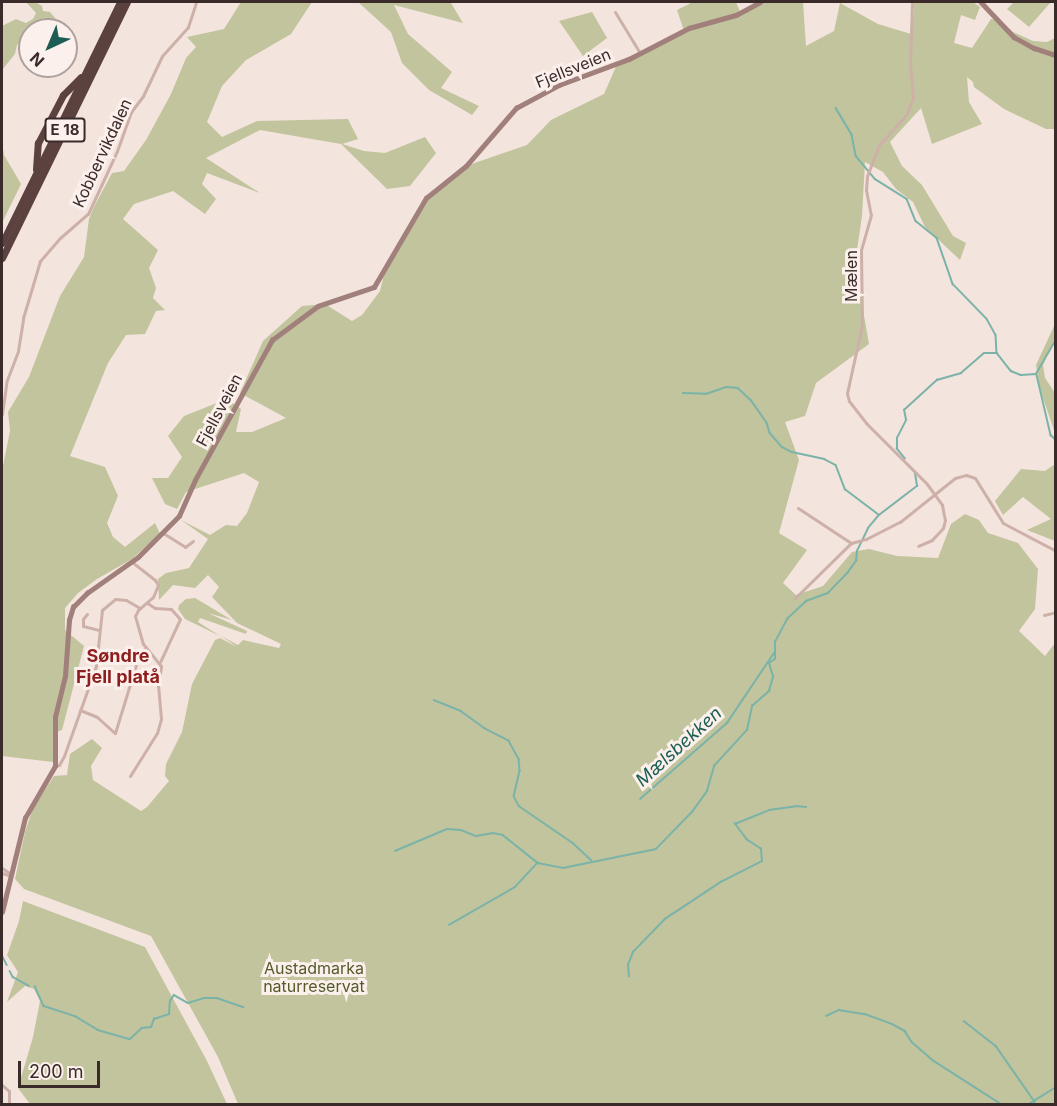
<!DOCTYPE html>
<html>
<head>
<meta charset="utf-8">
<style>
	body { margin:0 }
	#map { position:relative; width:1057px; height:1106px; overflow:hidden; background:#f4e4de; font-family:Inter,sans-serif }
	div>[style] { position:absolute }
	.green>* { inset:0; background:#c1c49d }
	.stream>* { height:1.5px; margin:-0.75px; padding:0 0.75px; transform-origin:0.75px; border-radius:0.75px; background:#7bb3a8 }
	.minor>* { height:3px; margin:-1.5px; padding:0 1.5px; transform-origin:1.5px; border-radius:1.5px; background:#cdb1a9 }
	.secondary>* { height:4.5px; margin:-2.25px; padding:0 2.25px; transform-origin:2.25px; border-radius:2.25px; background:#a17f7a }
	.motorway>* { height:7px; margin:-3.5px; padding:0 3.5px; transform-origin:3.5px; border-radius:3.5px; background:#5b4240 }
	span { translate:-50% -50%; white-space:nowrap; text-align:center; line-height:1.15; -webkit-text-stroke:6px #fbf0eb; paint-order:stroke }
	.shield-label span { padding:2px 4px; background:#fbf0eb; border:2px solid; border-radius:4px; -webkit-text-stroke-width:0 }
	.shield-label { font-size:15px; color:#3a2a29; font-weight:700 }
	.street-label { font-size:16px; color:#3a2a29 }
	.park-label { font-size:16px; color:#545a2b }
	.neighbourhood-label { font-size:18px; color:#8e1d1d; font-weight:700 }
	.water-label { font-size:18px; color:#1c5e53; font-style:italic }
	.frame { position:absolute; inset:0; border:3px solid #3a2a29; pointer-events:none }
	.north { position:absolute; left:18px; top:18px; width:60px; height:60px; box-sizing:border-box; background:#fbf0eb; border:2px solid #aea19d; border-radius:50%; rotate:224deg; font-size:16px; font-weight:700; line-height:24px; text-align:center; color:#3a2a29 }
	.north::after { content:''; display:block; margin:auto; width:21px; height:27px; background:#1c5e53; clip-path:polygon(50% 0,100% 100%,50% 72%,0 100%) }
	.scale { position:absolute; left:18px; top:1061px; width:82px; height:27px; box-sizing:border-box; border:3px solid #3a2a29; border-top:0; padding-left:8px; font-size:18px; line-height:21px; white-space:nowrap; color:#3a2a29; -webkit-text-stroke:4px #fbf0eb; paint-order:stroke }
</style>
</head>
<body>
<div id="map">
	<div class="green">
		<i style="clip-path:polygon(26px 2px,35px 2px,42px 6px,43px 11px,50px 12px,59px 23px,46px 25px,38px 30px,30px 30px,30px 36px,17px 45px,15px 54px,2px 70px,2px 26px,16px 19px,26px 23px,33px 19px,36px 13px)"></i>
		<i style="clip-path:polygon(241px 2px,312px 2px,291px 34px,246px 60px,222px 86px,207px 122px,222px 137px,257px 121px,348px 119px,358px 139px,342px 144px,364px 151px,385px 153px,425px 137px,436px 153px,410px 186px,387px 189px,341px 144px,260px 130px,206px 158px,260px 193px,207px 173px,202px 184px,216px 199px,205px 214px,173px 191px,134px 204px,123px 219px,158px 250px,149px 268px,156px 288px,153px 298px,165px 310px,156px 311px,145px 334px,126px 335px,108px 363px,70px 456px,105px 467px,118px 496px,107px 523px,113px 537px,125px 547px,155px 523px,160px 534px,132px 559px,97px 579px,78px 593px,65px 608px,65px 630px,84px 646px,62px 730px,53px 733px,53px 762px,2px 756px,2px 471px,10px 431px,8px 412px,29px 377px,60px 296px,84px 257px,89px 219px,94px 207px,112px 173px,124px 171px,146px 140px,171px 94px,186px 58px,196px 47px,187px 37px,224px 29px)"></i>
		<i style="clip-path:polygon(358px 2px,451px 3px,463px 23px,394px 5px,408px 34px,452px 72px,441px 88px,479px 106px,472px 115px,429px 90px,402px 63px,391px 32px)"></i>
		<i style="clip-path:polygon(693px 2px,736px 2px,741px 14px,762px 2px,803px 2px,806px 46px,834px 31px,840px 3px,878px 24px,911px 34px,914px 11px,912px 2px,973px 2px,980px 7px,975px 20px,961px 15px,954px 43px,972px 48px,991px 19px,1000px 20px,1013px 32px,1033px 41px,1047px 42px,1055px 38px,1055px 129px,1046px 129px,1004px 109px,974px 87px,973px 82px,967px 77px,969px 102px,982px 124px,932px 144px,921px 108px,890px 142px,902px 166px,922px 185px,953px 236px,966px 243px,960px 260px,925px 227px,913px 202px,896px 189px,883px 172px,865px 162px,862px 216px,855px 264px,869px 344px,816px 383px,805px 416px,785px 422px,799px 460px,779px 533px,807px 550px,783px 583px,796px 595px,823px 586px,852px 552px,869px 549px,897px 556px,938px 558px,951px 524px,965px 514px,979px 520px,988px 533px,1018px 543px,1038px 569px,1035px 609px,1019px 631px,1045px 656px,1055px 643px,1055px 1104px,238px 1104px,218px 1057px,151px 936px,24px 889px,15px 879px,25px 832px,33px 808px,54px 776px,67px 775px,70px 754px,92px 739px,102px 748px,91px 766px,93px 780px,141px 811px,147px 807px,169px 781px,165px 776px,166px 764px,182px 732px,192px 684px,215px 640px,220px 638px,237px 647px,221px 636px,238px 645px,243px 640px,279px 648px,281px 644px,237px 623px,212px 597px,219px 587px,208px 575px,195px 588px,173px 585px,159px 600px,158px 579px,166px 573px,189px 568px,208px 539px,181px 520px,210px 535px,226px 525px,237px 526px,247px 513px,259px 482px,244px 473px,186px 492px,177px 509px,165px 504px,152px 478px,168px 478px,182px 457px,168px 436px,184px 416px,227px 399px,241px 409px,236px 432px,252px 432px,286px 418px,240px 393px,263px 341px,302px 306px,325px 304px,352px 321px,362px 315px,380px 291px,384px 274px,425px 200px,466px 166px,527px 145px,551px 120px,604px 94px,618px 62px,684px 31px,677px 10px)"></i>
		<i style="clip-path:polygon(1014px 2px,1051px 2px,1029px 27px,1007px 9px)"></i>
		<i style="clip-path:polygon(592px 12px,607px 38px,583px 56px,559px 21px)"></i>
		<i style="clip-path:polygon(2px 142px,4px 155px,21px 184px,2px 223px)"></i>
		<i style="clip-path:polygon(1055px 324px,1055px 338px,1043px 365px,1045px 378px,1055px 393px,1055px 433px,1040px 389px,1036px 365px)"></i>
		<i style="clip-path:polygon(1055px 464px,1055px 541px,1027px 530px,1051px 519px,1023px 497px,1003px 515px,995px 501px,1021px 469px,1045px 471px)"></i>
		<i style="clip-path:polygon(195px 598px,232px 620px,208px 613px,247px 631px,246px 634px,200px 618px,198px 622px,220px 636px,185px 619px,178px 609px,179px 605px,186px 599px)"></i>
		<i style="clip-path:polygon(23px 901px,145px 947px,207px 1061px,227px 1104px,30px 1104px,18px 1088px,33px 1037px,40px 1001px,34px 989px,25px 986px,7px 1002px,18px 972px,7px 955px,19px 921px)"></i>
	</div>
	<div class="stream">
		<i style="left:836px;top:108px;width:31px;rotate:59deg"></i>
		<i style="left:852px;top:135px;width:21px;rotate:79deg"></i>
		<i style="left:856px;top:156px;width:30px;rotate:50deg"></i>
		<i style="left:875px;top:179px;width:38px;rotate:32deg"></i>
		<i style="left:907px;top:199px;width:24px;rotate:68deg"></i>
		<i style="left:916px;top:221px;width:27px;rotate:39deg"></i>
		<i style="left:937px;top:238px;width:49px;rotate:70.8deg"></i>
		<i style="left:953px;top:284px;width:49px;rotate:45.8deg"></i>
		<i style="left:987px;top:319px;width:18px;rotate:61deg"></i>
		<i style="left:996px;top:335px;width:18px;rotate:87deg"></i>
		<i style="left:997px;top:353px;width:23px;rotate:52deg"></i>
		<i style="left:1011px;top:371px;width:11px;rotate:22deg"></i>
		<i style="left:1021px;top:375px;width:15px;rotate:-4deg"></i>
		<i style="left:1036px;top:374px;width:39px;rotate:-60deg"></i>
		<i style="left:1037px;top:375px;width:62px;rotate:76.9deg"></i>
		<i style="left:1051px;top:435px;width:7px;rotate:45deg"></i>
		<i style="left:683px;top:393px;width:23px;rotate:2deg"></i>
		<i style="left:706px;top:394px;width:21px;rotate:-19deg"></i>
		<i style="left:726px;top:387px;width:12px;rotate:5deg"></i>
		<i style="left:738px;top:388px;width:18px;rotate:43deg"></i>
		<i style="left:751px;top:400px;width:28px;rotate:55deg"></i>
		<i style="left:767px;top:423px;width:10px;rotate:73deg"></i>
		<i style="left:770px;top:433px;width:18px;rotate:49deg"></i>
		<i style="left:782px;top:447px;width:11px;rotate:27deg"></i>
		<i style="left:792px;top:452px;width:33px;rotate:12deg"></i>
		<i style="left:824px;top:459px;width:13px;rotate:27deg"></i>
		<i style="left:836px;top:465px;width:26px;rotate:69deg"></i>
		<i style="left:845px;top:489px;width:41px;rotate:37.1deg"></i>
		<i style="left:905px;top:459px;width:13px;rotate:-129deg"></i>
		<i style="left:897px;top:449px;width:11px;rotate:-90deg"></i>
		<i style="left:897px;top:438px;width:20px;rotate:-63deg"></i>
		<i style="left:906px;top:420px;width:10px;rotate:-101deg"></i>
		<i style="left:904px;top:410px;width:45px;rotate:-42.3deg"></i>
		<i style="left:937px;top:380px;width:25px;rotate:-16deg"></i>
		<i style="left:961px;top:373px;width:30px;rotate:-41deg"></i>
		<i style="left:984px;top:353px;width:13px"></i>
		<i style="left:434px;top:700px;width:29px;rotate:22deg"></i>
		<i style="left:461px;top:711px;width:29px;rotate:36deg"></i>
		<i style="left:484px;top:728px;width:28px;rotate:27deg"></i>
		<i style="left:509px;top:741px;width:21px;rotate:61deg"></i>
		<i style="left:519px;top:759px;width:12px;rotate:85deg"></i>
		<i style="left:520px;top:771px;width:26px;rotate:103deg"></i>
		<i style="left:514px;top:796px;width:11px;rotate:63deg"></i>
		<i style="left:519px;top:806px;width:65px;rotate:34.4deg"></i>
		<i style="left:573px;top:843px;width:25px;rotate:43deg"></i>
		<i style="left:640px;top:799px;width:116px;rotate:-41.1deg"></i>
		<i style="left:727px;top:723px;width:84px;rotate:-56.1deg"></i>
		<i style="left:395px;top:851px;width:56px;rotate:-22.9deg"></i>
		<i style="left:447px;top:829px;width:14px;rotate:4deg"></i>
		<i style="left:461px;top:830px;width:16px;rotate:22deg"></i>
		<i style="left:476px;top:836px;width:17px;rotate:-10deg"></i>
		<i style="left:493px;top:833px;width:10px;rotate:11deg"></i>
		<i style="left:503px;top:835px;width:45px;rotate:38.7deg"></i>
		<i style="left:538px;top:863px;width:25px;rotate:11deg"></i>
		<i style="left:563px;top:868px;width:95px;rotate:-11.5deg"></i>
		<i style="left:656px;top:849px;width:52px;rotate:-45.8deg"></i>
		<i style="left:692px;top:812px;width:26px;rotate:-54deg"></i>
		<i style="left:707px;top:791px;width:26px;rotate:-74deg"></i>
		<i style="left:714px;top:766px;width:49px;rotate:-47.5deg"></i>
		<i style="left:747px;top:730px;width:25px;rotate:-78deg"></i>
		<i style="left:752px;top:706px;width:23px;rotate:-41deg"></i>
		<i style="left:769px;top:691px;width:15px;rotate:-74deg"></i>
		<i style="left:773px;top:677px;width:15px;rotate:-106deg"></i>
		<i style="left:769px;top:663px;width:7px;rotate:-34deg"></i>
		<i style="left:775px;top:659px;width:17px;rotate:-90deg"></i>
		<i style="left:775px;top:642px;width:27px;rotate:-62deg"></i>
		<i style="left:788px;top:618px;width:25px;rotate:-43deg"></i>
		<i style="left:806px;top:601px;width:23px;rotate:-20deg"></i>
		<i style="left:828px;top:593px;width:29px;rotate:-46deg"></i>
		<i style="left:848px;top:572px;width:14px;rotate:-54deg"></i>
		<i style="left:856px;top:561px;width:10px;rotate:-84deg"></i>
		<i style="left:857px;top:551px;width:25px;rotate:-64deg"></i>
		<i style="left:868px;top:528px;width:17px;rotate:-50deg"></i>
		<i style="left:879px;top:515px;width:48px;rotate:-37.3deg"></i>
		<i style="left:917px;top:486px;width:13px;rotate:-99deg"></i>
		<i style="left:449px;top:925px;width:76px;rotate:-29.9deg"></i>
		<i style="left:515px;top:887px;width:33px;rotate:-47deg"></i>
		<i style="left:2px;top:955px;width:11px;rotate:63deg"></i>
		<i style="left:10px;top:971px;width:7px;rotate:63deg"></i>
		<i style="left:13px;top:977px;width:18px;rotate:29deg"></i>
		<i style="left:629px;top:977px;width:12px;rotate:-95deg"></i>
		<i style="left:628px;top:965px;width:14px;rotate:-69deg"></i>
		<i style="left:633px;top:952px;width:46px;rotate:-45.9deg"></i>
		<i style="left:665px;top:919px;width:67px;rotate:-33.5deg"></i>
		<i style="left:721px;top:882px;width:46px;rotate:-27.1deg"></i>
		<i style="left:762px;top:861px;width:12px;rotate:-95deg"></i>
		<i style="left:761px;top:849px;width:17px;rotate:-147deg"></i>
		<i style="left:747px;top:840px;width:20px;rotate:-127deg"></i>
		<i style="left:735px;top:824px;width:37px;rotate:-22deg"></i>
		<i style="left:769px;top:810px;width:27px;rotate:-8deg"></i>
		<i style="left:796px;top:806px;width:10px;rotate:6deg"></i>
		<i style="left:35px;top:986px;width:22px;rotate:66deg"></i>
		<i style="left:44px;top:1006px;width:33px;rotate:18deg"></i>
		<i style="left:75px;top:1016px;width:27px;rotate:31deg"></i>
		<i style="left:98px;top:1030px;width:33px;rotate:16deg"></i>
		<i style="left:130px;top:1039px;width:16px;rotate:-43deg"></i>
		<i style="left:142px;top:1028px;width:9px;rotate:-6deg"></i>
		<i style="left:151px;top:1027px;width:9px;rotate:-69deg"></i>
		<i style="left:154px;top:1019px;width:16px;rotate:-18deg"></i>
		<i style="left:169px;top:1014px;width:13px;rotate:-86deg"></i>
		<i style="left:170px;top:1001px;width:7px;rotate:-56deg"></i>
		<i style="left:174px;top:995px;width:16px;rotate:30deg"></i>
		<i style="left:188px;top:1003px;width:17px;rotate:-17deg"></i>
		<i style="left:204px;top:998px;width:13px"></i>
		<i style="left:217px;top:998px;width:28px;rotate:19deg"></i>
		<i style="left:826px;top:1016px;width:14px;rotate:-25deg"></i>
		<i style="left:839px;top:1010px;width:26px;rotate:9deg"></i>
		<i style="left:865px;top:1014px;width:29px;rotate:20deg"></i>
		<i style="left:892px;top:1024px;width:15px;rotate:28deg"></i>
		<i style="left:905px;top:1031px;width:13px;rotate:58deg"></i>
		<i style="left:912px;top:1042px;width:29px;rotate:41deg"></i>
		<i style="left:934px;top:1061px;width:80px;rotate:32.7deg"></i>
		<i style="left:964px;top:1021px;width:41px;rotate:38deg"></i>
		<i style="left:996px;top:1046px;width:68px;rotate:55.1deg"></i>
		<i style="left:1029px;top:1104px;width:32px;rotate:-32deg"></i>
	</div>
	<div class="minor">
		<i style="left:912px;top:2px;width:62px;rotate:91.8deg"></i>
		<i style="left:910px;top:64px;width:34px;rotate:85deg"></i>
		<i style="left:913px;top:98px;width:18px;rotate:112deg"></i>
		<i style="left:906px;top:115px;width:40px;rotate:132deg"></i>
		<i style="left:879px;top:145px;width:33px;rotate:111deg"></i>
		<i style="left:867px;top:176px;width:14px;rotate:94deg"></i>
		<i style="left:866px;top:190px;width:25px;rotate:79deg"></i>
		<i style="left:871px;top:215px;width:37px;rotate:106deg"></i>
		<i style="left:861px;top:251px;width:74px;rotate:89.2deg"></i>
		<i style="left:862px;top:325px;width:70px;rotate:102.4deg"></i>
		<i style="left:847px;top:393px;width:8px;rotate:76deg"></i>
		<i style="left:849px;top:401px;width:28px;rotate:52deg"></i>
		<i style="left:866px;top:423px;width:86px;rotate:45deg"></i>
		<i style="left:927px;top:484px;width:26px;rotate:54deg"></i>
		<i style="left:942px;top:505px;width:15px;rotate:79deg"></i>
		<i style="left:945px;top:520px;width:8px;rotate:104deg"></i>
		<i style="left:943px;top:528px;width:16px;rotate:133deg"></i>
		<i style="left:932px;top:540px;width:15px;rotate:157deg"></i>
		<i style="left:615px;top:12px;width:48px;rotate:58.6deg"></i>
		<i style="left:2px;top:414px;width:34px;rotate:-82deg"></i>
		<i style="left:7px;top:380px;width:31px;rotate:-69deg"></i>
		<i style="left:18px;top:351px;width:33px;rotate:-81deg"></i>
		<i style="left:23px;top:318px;width:59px;rotate:-73.4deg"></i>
		<i style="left:40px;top:261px;width:30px;rotate:-49deg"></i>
		<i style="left:60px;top:238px;width:37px;rotate:-41deg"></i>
		<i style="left:88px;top:214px;width:69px;rotate:-65.3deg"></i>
		<i style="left:117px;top:151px;width:41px;rotate:-70.3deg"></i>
		<i style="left:131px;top:112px;width:20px;rotate:-53deg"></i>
		<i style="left:143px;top:96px;width:44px;rotate:-64.6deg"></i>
		<i style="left:162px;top:56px;width:39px;rotate:-48deg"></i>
		<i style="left:188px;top:27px;width:26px;rotate:-72deg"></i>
		<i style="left:798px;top:508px;width:64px;rotate:33.4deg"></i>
		<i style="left:163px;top:533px;width:26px;rotate:32deg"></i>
		<i style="left:185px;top:547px;width:10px;rotate:-37deg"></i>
		<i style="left:795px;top:598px;width:78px;rotate:-44.5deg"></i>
		<i style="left:851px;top:543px;width:16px;rotate:-15deg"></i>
		<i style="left:866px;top:539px;width:38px;rotate:-27deg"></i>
		<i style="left:900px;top:522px;width:70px;rotate:-38.7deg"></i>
		<i style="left:955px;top:478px;width:11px;rotate:-15deg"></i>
		<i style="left:966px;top:475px;width:9px;rotate:18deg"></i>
		<i style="left:975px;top:478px;width:53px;rotate:58.1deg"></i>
		<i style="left:1003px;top:523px;width:60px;rotate:27.8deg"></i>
		<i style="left:147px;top:603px;width:9px;rotate:32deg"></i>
		<i style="left:155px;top:608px;width:16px;rotate:4deg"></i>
		<i style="left:171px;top:609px;width:13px;rotate:48deg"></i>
		<i style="left:180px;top:619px;width:47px;rotate:114.9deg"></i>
		<i style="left:87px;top:614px;width:6px;rotate:129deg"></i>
		<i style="left:83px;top:619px;width:7px;rotate:90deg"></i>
		<i style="left:83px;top:626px;width:16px;rotate:14deg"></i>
		<i style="left:1044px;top:615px;width:12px;rotate:-14deg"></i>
		<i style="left:97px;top:657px;width:40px;rotate:5.7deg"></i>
		<i style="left:80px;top:710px;width:18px;rotate:22deg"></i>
		<i style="left:97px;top:717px;width:24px;rotate:42deg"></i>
		<i style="left:115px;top:733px;width:82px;rotate:-72.9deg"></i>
		<i style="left:139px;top:655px;width:10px;rotate:-45deg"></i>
		<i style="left:55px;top:766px;width:4px;rotate:-14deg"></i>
		<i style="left:59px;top:765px;width:10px;rotate:-61deg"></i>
		<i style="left:64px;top:756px;width:96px;rotate:-70.4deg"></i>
		<i style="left:96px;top:666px;width:56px;rotate:-83.9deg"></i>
		<i style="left:102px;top:610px;width:17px;rotate:-40deg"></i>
		<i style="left:115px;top:599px;width:11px;rotate:5deg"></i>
		<i style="left:126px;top:600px;width:16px;rotate:30deg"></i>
		<i style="left:130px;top:776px;width:51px;rotate:-57.9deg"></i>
		<i style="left:157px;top:733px;width:15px;rotate:-74deg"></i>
		<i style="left:161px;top:719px;width:33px;rotate:-95deg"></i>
		<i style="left:158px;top:686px;width:20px;rotate:-81deg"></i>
		<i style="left:161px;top:666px;width:28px;rotate:-129deg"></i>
		<i style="left:143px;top:644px;width:29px;rotate:-106deg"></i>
		<i style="left:135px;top:616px;width:7px;rotate:-63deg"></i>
		<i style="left:138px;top:610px;width:20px;rotate:-41deg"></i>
		<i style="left:153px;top:597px;width:13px;rotate:-67deg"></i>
		<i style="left:158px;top:585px;width:6px;rotate:-121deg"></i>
		<i style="left:155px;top:580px;width:29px;rotate:-142deg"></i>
		<i style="left:2px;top:868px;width:11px;rotate:34deg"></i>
		<i style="left:2px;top:873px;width:9px;rotate:18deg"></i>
		<i style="left:2px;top:1085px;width:9px;rotate:41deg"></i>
		<i style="left:9px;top:1091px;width:13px;rotate:90deg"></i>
	</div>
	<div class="secondary">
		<i style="left:981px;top:2px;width:48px;rotate:46.7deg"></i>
		<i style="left:1014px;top:37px;width:23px;rotate:29deg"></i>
		<i style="left:1034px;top:48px;width:23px;rotate:18deg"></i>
		<i style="left:2px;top:912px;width:97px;rotate:-76.3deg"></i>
		<i style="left:25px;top:818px;width:60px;rotate:-60deg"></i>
		<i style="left:55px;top:766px;width:49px;rotate:-90deg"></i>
		<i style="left:55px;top:717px;width:42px;rotate:-76.3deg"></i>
		<i style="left:65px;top:676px;width:56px;rotate:-85.9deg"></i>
		<i style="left:69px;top:620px;width:14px;rotate:-73deg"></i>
		<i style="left:73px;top:607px;width:20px;rotate:-45deg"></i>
		<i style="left:87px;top:593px;width:62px;rotate:-35.2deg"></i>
		<i style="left:138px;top:557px;width:58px;rotate:-45deg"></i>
		<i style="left:179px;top:516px;width:39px;rotate:-66deg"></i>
		<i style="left:195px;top:480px;width:160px;rotate:-61.2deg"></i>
		<i style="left:272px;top:340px;width:57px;rotate:-36.5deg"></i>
		<i style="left:318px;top:306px;width:59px;rotate:-18.7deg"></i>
		<i style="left:374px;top:287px;width:103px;rotate:-59.7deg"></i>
		<i style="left:426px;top:198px;width:51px;rotate:-38.7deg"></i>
		<i style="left:466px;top:166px;width:77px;rotate:-49.2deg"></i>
		<i style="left:516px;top:108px;width:49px;rotate:-28.1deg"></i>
		<i style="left:559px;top:85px;width:75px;rotate:-20.4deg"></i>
		<i style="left:629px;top:59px;width:68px;rotate:-27.3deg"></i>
		<i style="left:689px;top:28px;width:49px;rotate:-15.5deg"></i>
		<i style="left:736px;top:15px;width:27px;rotate:-28deg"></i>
	</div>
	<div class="motorway">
		<i style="left:36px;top:169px;width:26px;rotate:-86deg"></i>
		<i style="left:38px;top:143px;width:54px;rotate:-62.5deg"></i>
		<i style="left:63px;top:95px;width:25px;rotate:-45deg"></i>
		<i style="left:2px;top:243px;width:268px;rotate:-63.9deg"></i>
		<i style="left:2px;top:258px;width:285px;rotate:-64deg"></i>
	</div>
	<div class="shield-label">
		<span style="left:65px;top:130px">E 18</span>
	</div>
	<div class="street-label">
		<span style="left:573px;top:68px;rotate:-22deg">Fjellsveien</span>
		<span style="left:102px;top:153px;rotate:-65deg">Kobbervikdalen</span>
		<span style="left:851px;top:276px;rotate:-90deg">Mælen</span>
		<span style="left:219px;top:410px;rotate:-62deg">Fjellsveien</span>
	</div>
	<div class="park-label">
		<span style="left:314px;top:977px">Austadmarka<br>naturreservat</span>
	</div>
	<div class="neighbourhood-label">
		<span style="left:118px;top:667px">Søndre<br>Fjell platå</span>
	</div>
	<div class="water-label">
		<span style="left:679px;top:747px;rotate:-42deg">Mælsbekken</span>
	</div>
	<div class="frame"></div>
	<div class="north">N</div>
	<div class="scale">200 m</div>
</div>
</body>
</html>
